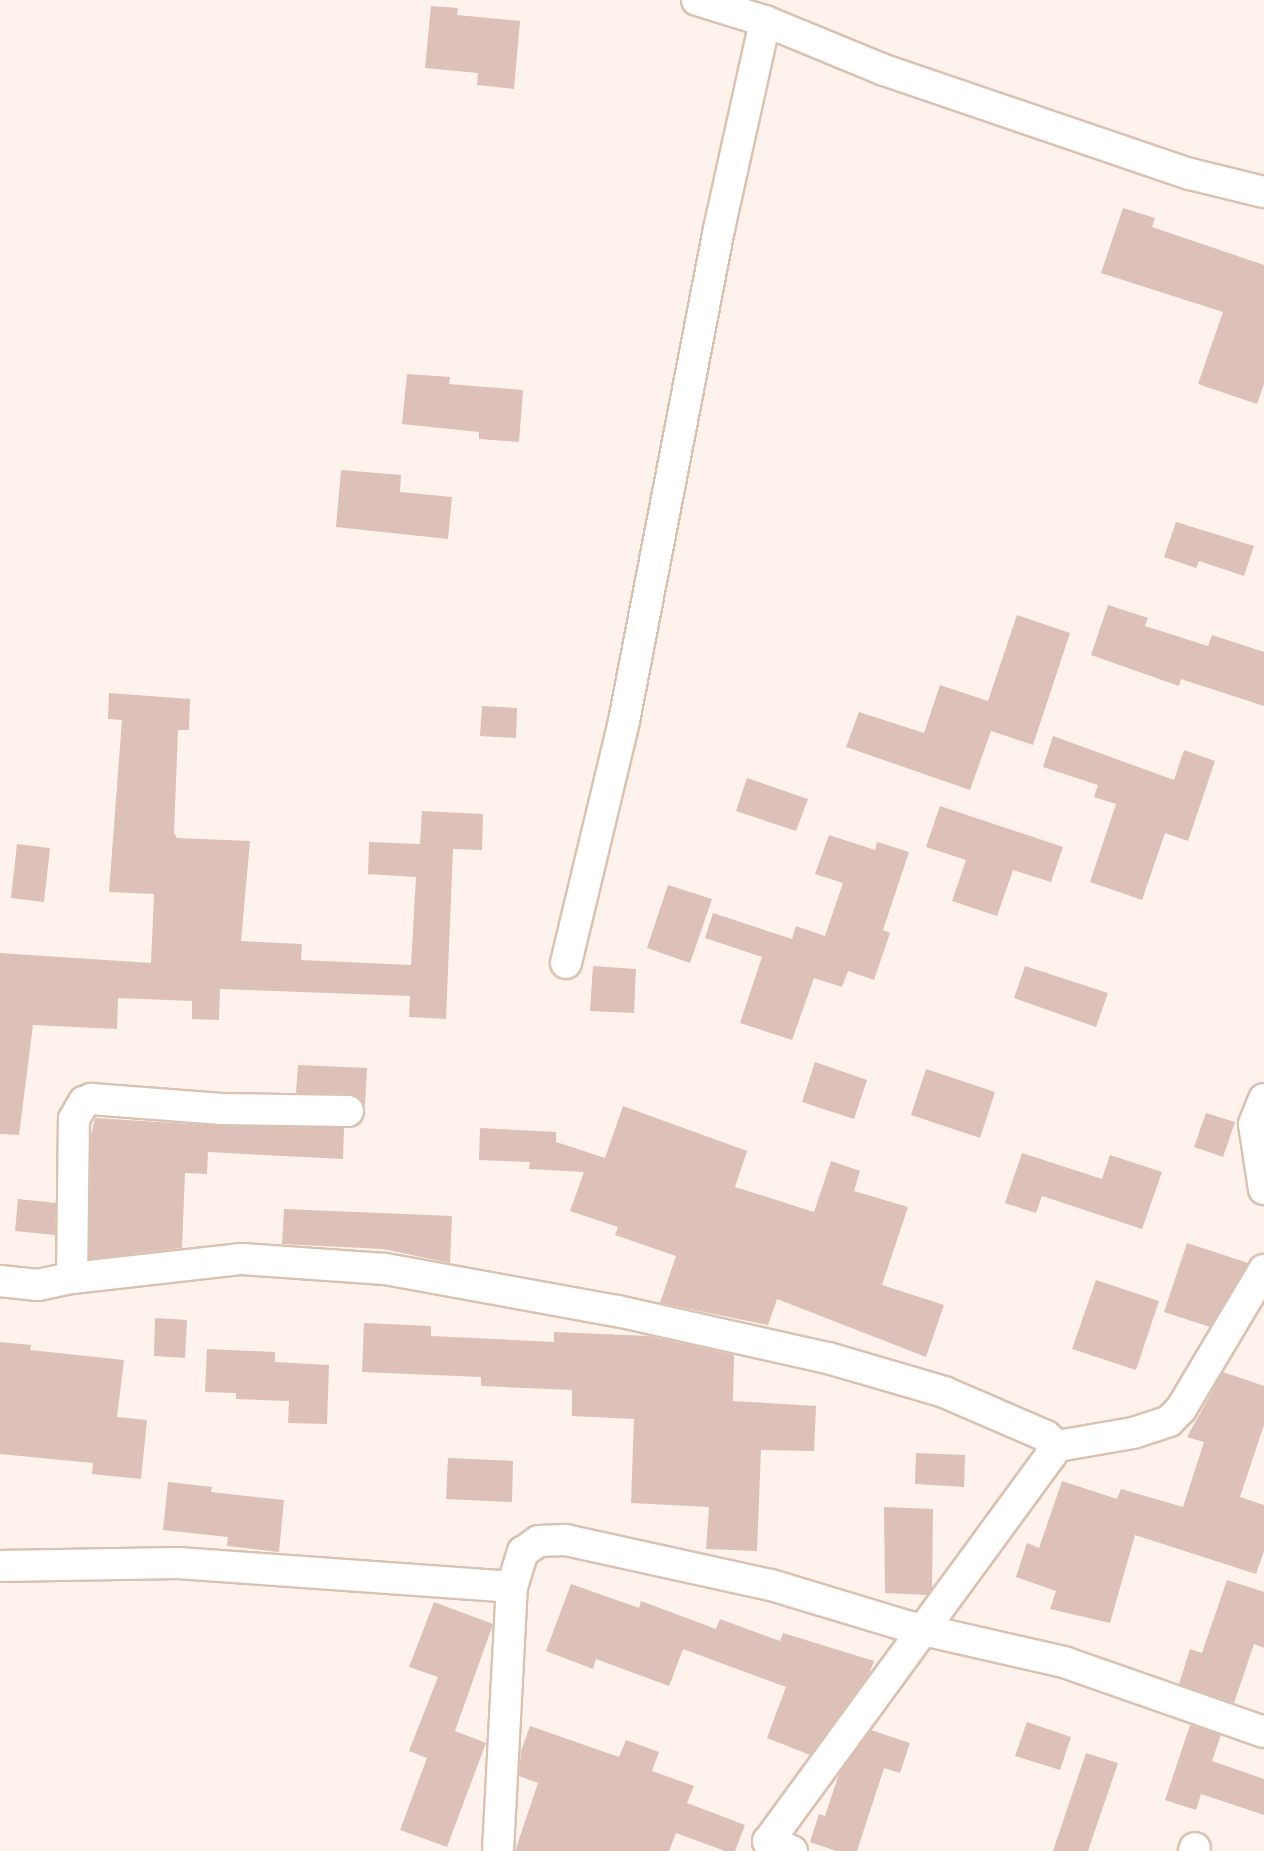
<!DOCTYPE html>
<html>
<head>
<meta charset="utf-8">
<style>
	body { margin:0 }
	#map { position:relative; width:1264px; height:1851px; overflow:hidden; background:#fdf3ec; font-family:"Open Sans",sans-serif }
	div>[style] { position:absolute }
	.building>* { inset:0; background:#ddc0b7 }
	.roads { filter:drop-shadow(2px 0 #dac2b2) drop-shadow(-2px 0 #dac2b2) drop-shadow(0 2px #dac2b2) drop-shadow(0 -2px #dac2b2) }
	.minor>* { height:30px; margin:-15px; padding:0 15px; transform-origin:15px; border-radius:15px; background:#fff }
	span { translate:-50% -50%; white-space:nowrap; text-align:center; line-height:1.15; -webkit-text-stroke:4.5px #fff; paint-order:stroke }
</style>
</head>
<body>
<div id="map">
	<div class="building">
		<i style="clip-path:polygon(431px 6px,458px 8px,457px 15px,520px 21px,514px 89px,477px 85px,478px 73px,425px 68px)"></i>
		<i style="clip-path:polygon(1123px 208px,1155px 218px,1152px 227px,1264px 265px,1264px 384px,1257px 404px,1198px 384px,1223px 312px,1101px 273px)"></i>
		<i style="clip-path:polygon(407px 374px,450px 377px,449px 384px,523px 390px,519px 442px,479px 439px,479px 432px,402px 424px)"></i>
		<i style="clip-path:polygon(341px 470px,401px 475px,400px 492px,452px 497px,448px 539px,336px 527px)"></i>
		<i style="clip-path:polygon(1176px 522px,1254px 546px,1244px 576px,1199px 561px,1196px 568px,1164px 557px)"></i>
		<i style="clip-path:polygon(1108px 605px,1148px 618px,1145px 626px,1208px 646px,1212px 635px,1264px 652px,1264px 706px,1181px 679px,1179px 686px,1091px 655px)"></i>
		<i style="clip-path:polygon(1017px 615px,1070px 633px,1033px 745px,991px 731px,970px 790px,846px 747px,859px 712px,924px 733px,940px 685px,988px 701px)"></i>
		<i style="clip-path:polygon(109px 693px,190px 699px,189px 730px,178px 730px,174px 833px,177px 838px,250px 841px,241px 941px,302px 944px,301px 960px,411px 965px,416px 877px,368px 874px,369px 842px,420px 844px,422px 811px,483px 814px,482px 850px,453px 849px,446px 1019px,409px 1017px,410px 996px,220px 989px,219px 1020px,192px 1019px,192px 1001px,118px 998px,117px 1029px,33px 1025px,19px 1135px,0 1134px,0 953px,151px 963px,154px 894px,109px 892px,122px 720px,108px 719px)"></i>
		<i style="clip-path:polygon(482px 706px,517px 708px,516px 738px,480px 736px)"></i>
		<i style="clip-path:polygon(1053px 736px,1174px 780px,1184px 750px,1215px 761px,1188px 841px,1165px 833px,1142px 900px,1090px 882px,1116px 804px,1094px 797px,1098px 785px,1043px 767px)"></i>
		<i style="clip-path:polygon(747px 778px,808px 799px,796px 831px,736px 811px)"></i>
		<i style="clip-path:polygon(940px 806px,1063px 847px,1051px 882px,1013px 870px,997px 916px,952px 901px,966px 860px,926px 847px)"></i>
		<i style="clip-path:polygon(829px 835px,875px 850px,877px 842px,909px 852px,883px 930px,890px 933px,874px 980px,848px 971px,842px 987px,814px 978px,792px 1040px,740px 1023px,762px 957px,705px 938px,713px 913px,792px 939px,796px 926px,825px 936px,843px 883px,815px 874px)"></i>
		<i style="clip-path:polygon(17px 844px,50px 848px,44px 902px,11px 898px)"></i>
		<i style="clip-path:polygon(668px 885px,712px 899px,690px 963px,647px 948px)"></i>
		<i style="clip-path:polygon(593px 966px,636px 969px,634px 1013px,590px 1011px)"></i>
		<i style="clip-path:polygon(1025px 966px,1108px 993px,1096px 1027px,1014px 998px)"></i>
		<i style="clip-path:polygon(815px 1062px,867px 1080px,854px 1119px,802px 1102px)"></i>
		<i style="clip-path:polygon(298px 1065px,367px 1068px,365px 1105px,349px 1094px,296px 1093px)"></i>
		<i style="clip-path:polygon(926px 1069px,995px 1092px,980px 1138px,911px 1115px)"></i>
		<i style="clip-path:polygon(623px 1106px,747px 1151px,735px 1187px,814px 1212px,831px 1161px,860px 1171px,854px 1191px,908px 1207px,882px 1285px,944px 1305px,926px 1357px,777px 1299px,768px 1325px,660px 1303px,676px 1256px,615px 1235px,618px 1227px,570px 1211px,584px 1172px,529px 1169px,530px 1162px,479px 1160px,480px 1128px,556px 1132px,556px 1142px,605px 1158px)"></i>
		<i style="clip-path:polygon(1206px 1113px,1235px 1122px,1223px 1157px,1194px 1147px)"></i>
		<i style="clip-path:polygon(95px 1118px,222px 1126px,344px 1128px,343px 1159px,208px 1152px,207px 1174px,185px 1173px,182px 1248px,89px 1259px,91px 1135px)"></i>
		<i style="clip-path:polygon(1022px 1153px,1102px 1179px,1110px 1155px,1162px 1172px,1142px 1229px,1042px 1196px,1036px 1213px,1005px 1203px)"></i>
		<i style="clip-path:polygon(18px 1199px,56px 1203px,55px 1235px,15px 1231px)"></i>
		<i style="clip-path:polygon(284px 1209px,452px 1216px,450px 1263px,383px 1249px,282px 1244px)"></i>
		<i style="clip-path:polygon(1187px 1243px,1248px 1263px,1210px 1327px,1164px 1312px)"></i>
		<i style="clip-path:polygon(1096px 1280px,1159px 1301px,1136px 1370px,1072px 1349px)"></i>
		<i style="clip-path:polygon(155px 1318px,187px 1320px,185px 1358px,154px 1356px)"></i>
		<i style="clip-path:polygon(364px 1323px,431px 1326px,431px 1336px,554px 1342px,554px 1332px,649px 1336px,734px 1355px,733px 1401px,816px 1406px,814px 1451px,761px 1450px,757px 1551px,706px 1549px,709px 1507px,631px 1503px,634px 1419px,572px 1416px,572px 1390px,481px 1386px,481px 1377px,362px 1372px)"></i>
		<i style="clip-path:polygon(0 1342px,31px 1345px,30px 1350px,124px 1360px,117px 1417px,147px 1420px,141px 1479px,92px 1474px,93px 1463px,0 1454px)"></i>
		<i style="clip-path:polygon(207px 1349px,275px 1352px,275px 1362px,329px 1365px,327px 1424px,288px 1423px,289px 1401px,236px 1399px,236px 1393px,205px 1392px)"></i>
		<i style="clip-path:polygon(1223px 1372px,1264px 1386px,1264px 1425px,1240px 1497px,1264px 1505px,1264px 1551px,1256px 1574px,1135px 1535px,1110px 1623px,1050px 1609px,1056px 1591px,1016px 1577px,1027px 1543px,1039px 1548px,1062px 1481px,1117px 1499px,1121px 1489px,1183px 1507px,1204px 1442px,1187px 1437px)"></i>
		<i style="clip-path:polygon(916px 1453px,965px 1455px,964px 1487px,915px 1484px)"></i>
		<i style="clip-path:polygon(448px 1458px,513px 1461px,512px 1502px,446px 1499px)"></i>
		<i style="clip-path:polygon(168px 1482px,212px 1487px,211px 1492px,284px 1500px,279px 1552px,227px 1546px,228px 1537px,163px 1530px)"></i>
		<i style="clip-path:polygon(884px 1507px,933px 1509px,932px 1589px,927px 1595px,885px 1593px)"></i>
		<i style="clip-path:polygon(1227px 1580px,1264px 1592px,1264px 1648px,1254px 1644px,1234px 1703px,1179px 1684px,1190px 1649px,1202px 1653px)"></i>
		<i style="clip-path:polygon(571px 1584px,639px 1608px,641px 1601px,716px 1629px,720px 1619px,780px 1641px,783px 1633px,874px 1661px,869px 1674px,810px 1755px,767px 1738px,786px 1687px,683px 1649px,669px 1686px,596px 1659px,593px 1669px,546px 1651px)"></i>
		<i style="clip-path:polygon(434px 1602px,493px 1624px,455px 1731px,486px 1743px,447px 1847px,400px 1830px,427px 1758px,409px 1751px,438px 1677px,409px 1667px)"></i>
		<i style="clip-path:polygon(1027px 1722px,1071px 1737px,1060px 1770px,1015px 1756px)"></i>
		<i style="clip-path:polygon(1190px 1725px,1221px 1735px,1212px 1761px,1264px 1779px,1264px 1815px,1201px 1794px,1196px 1810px,1165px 1800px)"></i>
		<i style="clip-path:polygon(530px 1726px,619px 1757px,626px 1740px,659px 1752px,652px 1771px,694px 1786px,687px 1803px,745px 1825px,735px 1851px,725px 1851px,676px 1833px,669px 1851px,515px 1851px,538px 1783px,519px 1776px,521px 1751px)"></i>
		<i style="clip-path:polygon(871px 1730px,910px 1743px,900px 1773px,884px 1768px,857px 1851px,836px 1851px,810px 1842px,819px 1814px,825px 1816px,840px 1771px)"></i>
		<i style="clip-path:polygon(1086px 1753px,1118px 1763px,1088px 1851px,1053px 1851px)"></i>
	</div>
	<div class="roads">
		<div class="minor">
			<i style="left:697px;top:0;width:71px;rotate:17.2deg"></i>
			<i style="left:765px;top:21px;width:129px;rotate:22.4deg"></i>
			<i style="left:884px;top:70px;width:323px;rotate:18.8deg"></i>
			<i style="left:1190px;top:174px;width:76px;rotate:13.7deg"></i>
			<i style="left:566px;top:963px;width:249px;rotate:-76.5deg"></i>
			<i style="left:624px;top:721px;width:501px;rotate:-79.07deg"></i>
			<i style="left:719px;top:229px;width:213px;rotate:-77.5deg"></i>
			<i style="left:1264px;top:1099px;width:27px;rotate:112deg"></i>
			<i style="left:1254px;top:1124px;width:66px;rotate:81.3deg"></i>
			<i style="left:72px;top:1278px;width:171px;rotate:-6.4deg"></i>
			<i style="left:242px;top:1259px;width:143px;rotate:4deg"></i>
			<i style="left:385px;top:1269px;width:236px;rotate:10.3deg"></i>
			<i style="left:617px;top:1311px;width:216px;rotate:12.6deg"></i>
			<i style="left:828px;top:1358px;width:121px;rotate:16.3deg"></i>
			<i style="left:944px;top:1392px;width:111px;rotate:23.3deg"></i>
			<i style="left:1046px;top:1436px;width:7px;rotate:45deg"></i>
			<i style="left:1051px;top:1441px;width:14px;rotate:90deg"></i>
			<i style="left:1051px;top:1455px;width:479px;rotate:126.2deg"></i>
			<i style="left:768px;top:1841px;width:26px;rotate:23deg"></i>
			<i style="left:0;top:1281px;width:38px;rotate:6deg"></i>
			<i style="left:38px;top:1285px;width:35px;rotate:-12deg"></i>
			<i style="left:72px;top:1278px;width:159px;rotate:-89.3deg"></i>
			<i style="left:74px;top:1119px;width:20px;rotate:-60deg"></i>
			<i style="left:84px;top:1102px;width:8px;rotate:-23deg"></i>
			<i style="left:91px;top:1099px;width:131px;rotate:4.4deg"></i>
			<i style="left:222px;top:1109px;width:126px;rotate:0.9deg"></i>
			<i style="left:1052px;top:1447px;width:82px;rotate:-9.8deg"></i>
			<i style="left:1133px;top:1433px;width:38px;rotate:-18deg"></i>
			<i style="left:1169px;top:1421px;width:17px;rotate:-45deg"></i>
			<i style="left:1181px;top:1409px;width:162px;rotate:-59.2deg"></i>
			<i style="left:0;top:1566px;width:178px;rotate:-1deg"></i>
			<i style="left:178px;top:1563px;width:335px;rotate:4.1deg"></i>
			<i style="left:498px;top:1851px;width:264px;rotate:-87deg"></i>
			<i style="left:512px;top:1587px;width:37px;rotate:-73deg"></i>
			<i style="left:523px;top:1552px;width:19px;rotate:-35deg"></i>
			<i style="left:539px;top:1541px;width:27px;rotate:-2deg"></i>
			<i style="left:566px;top:1540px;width:210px;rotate:12.4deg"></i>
			<i style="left:771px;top:1585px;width:145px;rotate:16.8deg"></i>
			<i style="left:910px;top:1627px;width:158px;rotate:12.8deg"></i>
			<i style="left:1064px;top:1662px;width:212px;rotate:19.3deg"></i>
			<i style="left:1194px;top:1851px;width:3px;rotate:-72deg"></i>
		</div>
	</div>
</div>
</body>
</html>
